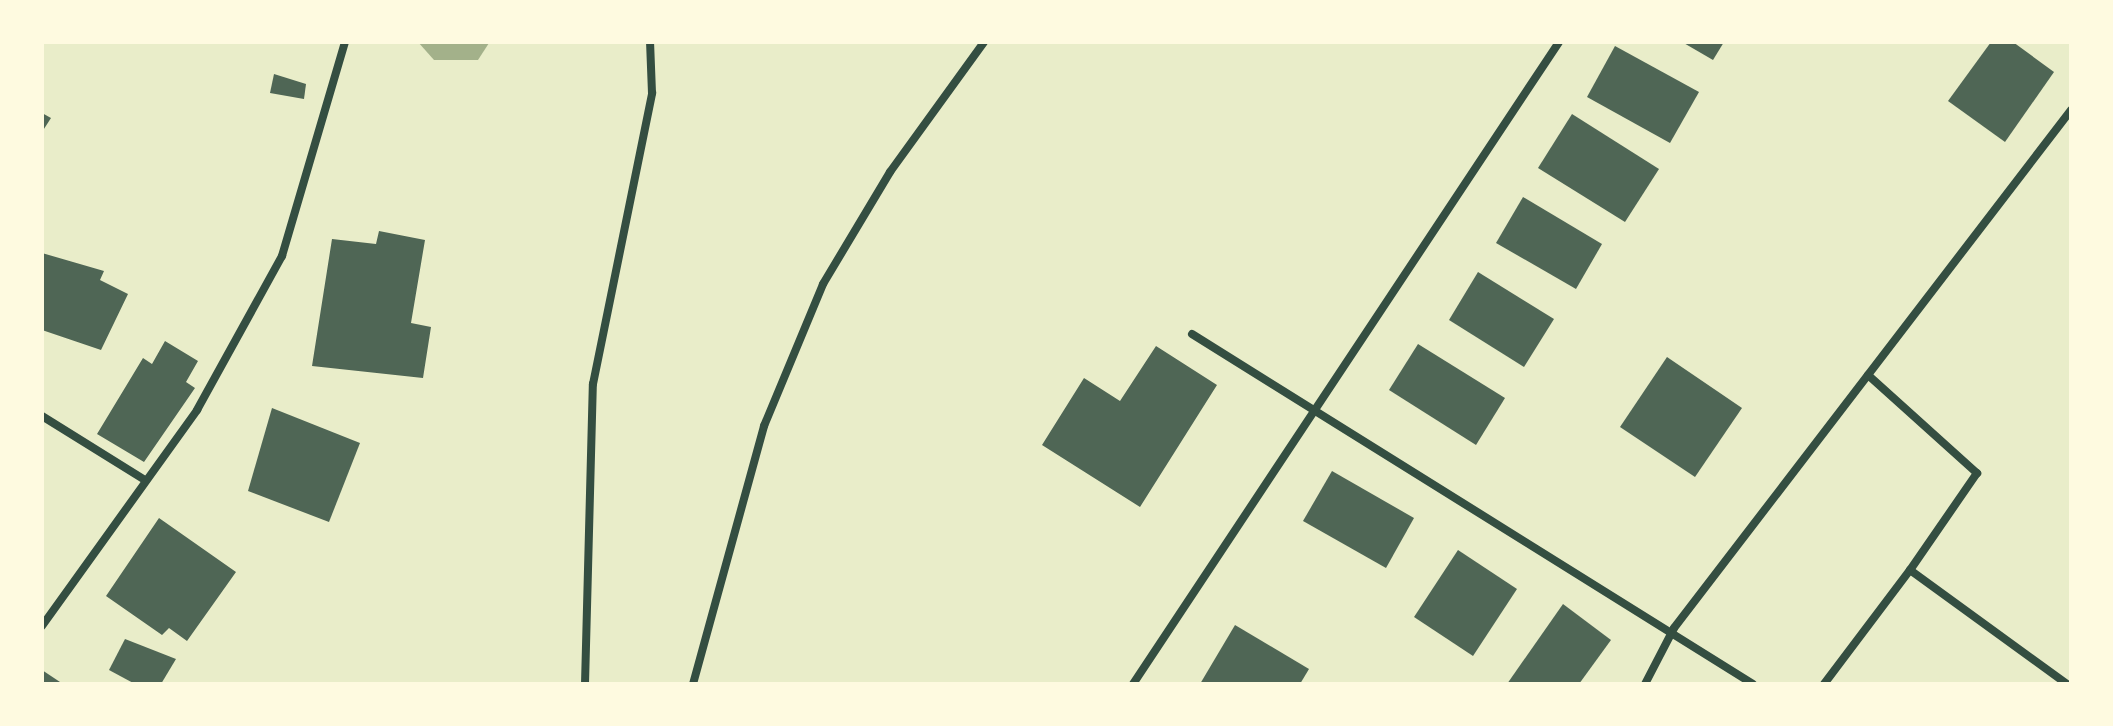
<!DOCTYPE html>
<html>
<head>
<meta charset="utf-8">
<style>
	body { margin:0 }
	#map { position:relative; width:2113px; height:726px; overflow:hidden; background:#e9edc9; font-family:"Crimson Pro",serif }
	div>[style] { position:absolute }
	.water>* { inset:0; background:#a3b18a }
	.building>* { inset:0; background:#4f6655 }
	.minor>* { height:8px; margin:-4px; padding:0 4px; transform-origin:4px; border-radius:4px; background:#344e41 }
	span { translate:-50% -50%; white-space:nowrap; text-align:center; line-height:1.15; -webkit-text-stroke:7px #fefae0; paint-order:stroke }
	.frame { position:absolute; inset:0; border:44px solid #fefae0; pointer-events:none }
</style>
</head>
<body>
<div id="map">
	<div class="water">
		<i style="clip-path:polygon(418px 42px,488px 42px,489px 43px,478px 60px,434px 60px)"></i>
	</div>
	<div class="building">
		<i style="clip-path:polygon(1682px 42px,1724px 42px,1713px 60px)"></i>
		<i style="clip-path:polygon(1991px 42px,2013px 42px,2054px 72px,2005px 142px,1948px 101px)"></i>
		<i style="clip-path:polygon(1615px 46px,1699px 92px,1670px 143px,1587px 97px)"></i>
		<i style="clip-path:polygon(274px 74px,306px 84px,304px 99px,270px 93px)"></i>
		<i style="clip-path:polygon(42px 113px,51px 118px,42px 132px)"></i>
		<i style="clip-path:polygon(1572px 114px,1659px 169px,1625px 222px,1538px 168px)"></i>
		<i style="clip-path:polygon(1523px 197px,1602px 244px,1576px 289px,1496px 243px)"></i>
		<i style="clip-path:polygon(379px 231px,425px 240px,411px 323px,431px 327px,423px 378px,312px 366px,332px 239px,376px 244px)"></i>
		<i style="clip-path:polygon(42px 253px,104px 271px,100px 280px,128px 294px,101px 350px,42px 330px)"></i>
		<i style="clip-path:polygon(1478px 272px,1554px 319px,1524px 367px,1449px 320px)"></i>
		<i style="clip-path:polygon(165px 341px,198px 361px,186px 382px,195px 388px,144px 462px,97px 434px,143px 358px,152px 364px)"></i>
		<i style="clip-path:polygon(1418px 344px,1505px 398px,1476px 445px,1389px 390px)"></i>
		<i style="clip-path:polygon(1156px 346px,1217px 385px,1140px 507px,1042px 445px,1084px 378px,1120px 401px)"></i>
		<i style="clip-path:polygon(1667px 357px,1742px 408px,1695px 477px,1620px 427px)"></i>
		<i style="clip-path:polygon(272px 408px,360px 443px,329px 522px,248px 491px)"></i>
		<i style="clip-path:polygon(1332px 471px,1414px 518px,1386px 568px,1303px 521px)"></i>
		<i style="clip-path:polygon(159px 518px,236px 572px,187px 641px,169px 628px,162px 635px,106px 596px)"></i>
		<i style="clip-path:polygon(1458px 550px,1517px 589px,1473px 656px,1414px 617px)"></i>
		<i style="clip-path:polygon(1563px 604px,1611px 640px,1579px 684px,1507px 684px)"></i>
		<i style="clip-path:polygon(1235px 625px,1309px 669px,1300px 684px,1200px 684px)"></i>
		<i style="clip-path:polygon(125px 639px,176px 659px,161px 684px,135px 684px,109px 670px)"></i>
		<i style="clip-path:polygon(42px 670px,63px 684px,42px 684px)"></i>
	</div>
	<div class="minor">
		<i style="left:1192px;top:334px;width:661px;rotate:31.96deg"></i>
		<i style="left:1868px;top:375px;width:147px;rotate:42deg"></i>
		<i style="left:1977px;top:473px;width:118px;rotate:124.6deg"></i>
		<i style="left:1910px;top:570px;width:194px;rotate:36deg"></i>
		<i style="left:42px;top:416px;width:121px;rotate:31.9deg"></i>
		<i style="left:42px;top:626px;width:266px;rotate:-54.3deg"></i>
		<i style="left:197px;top:410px;width:176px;rotate:-61.1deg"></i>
		<i style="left:282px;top:256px;width:223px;rotate:-73.6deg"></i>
		<i style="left:585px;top:684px;width:300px;rotate:-88.5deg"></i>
		<i style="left:593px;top:384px;width:297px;rotate:-78.5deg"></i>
		<i style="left:652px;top:93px;width:51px;rotate:-92.2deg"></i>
		<i style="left:693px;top:684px;width:268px;rotate:-74.6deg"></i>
		<i style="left:764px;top:426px;width:154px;rotate:-67.4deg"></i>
		<i style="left:823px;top:284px;width:131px;rotate:-59.1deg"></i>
		<i style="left:890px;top:172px;width:160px;rotate:-54.1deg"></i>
		<i style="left:1133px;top:684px;width:770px;rotate:-56.43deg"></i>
		<i style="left:1645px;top:684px;width:63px;rotate:-62.6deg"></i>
		<i style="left:1674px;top:628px;width:653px;rotate:-52.53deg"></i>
		<i style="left:1824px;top:684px;width:143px;rotate:-53deg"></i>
	</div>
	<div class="frame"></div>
</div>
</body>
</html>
